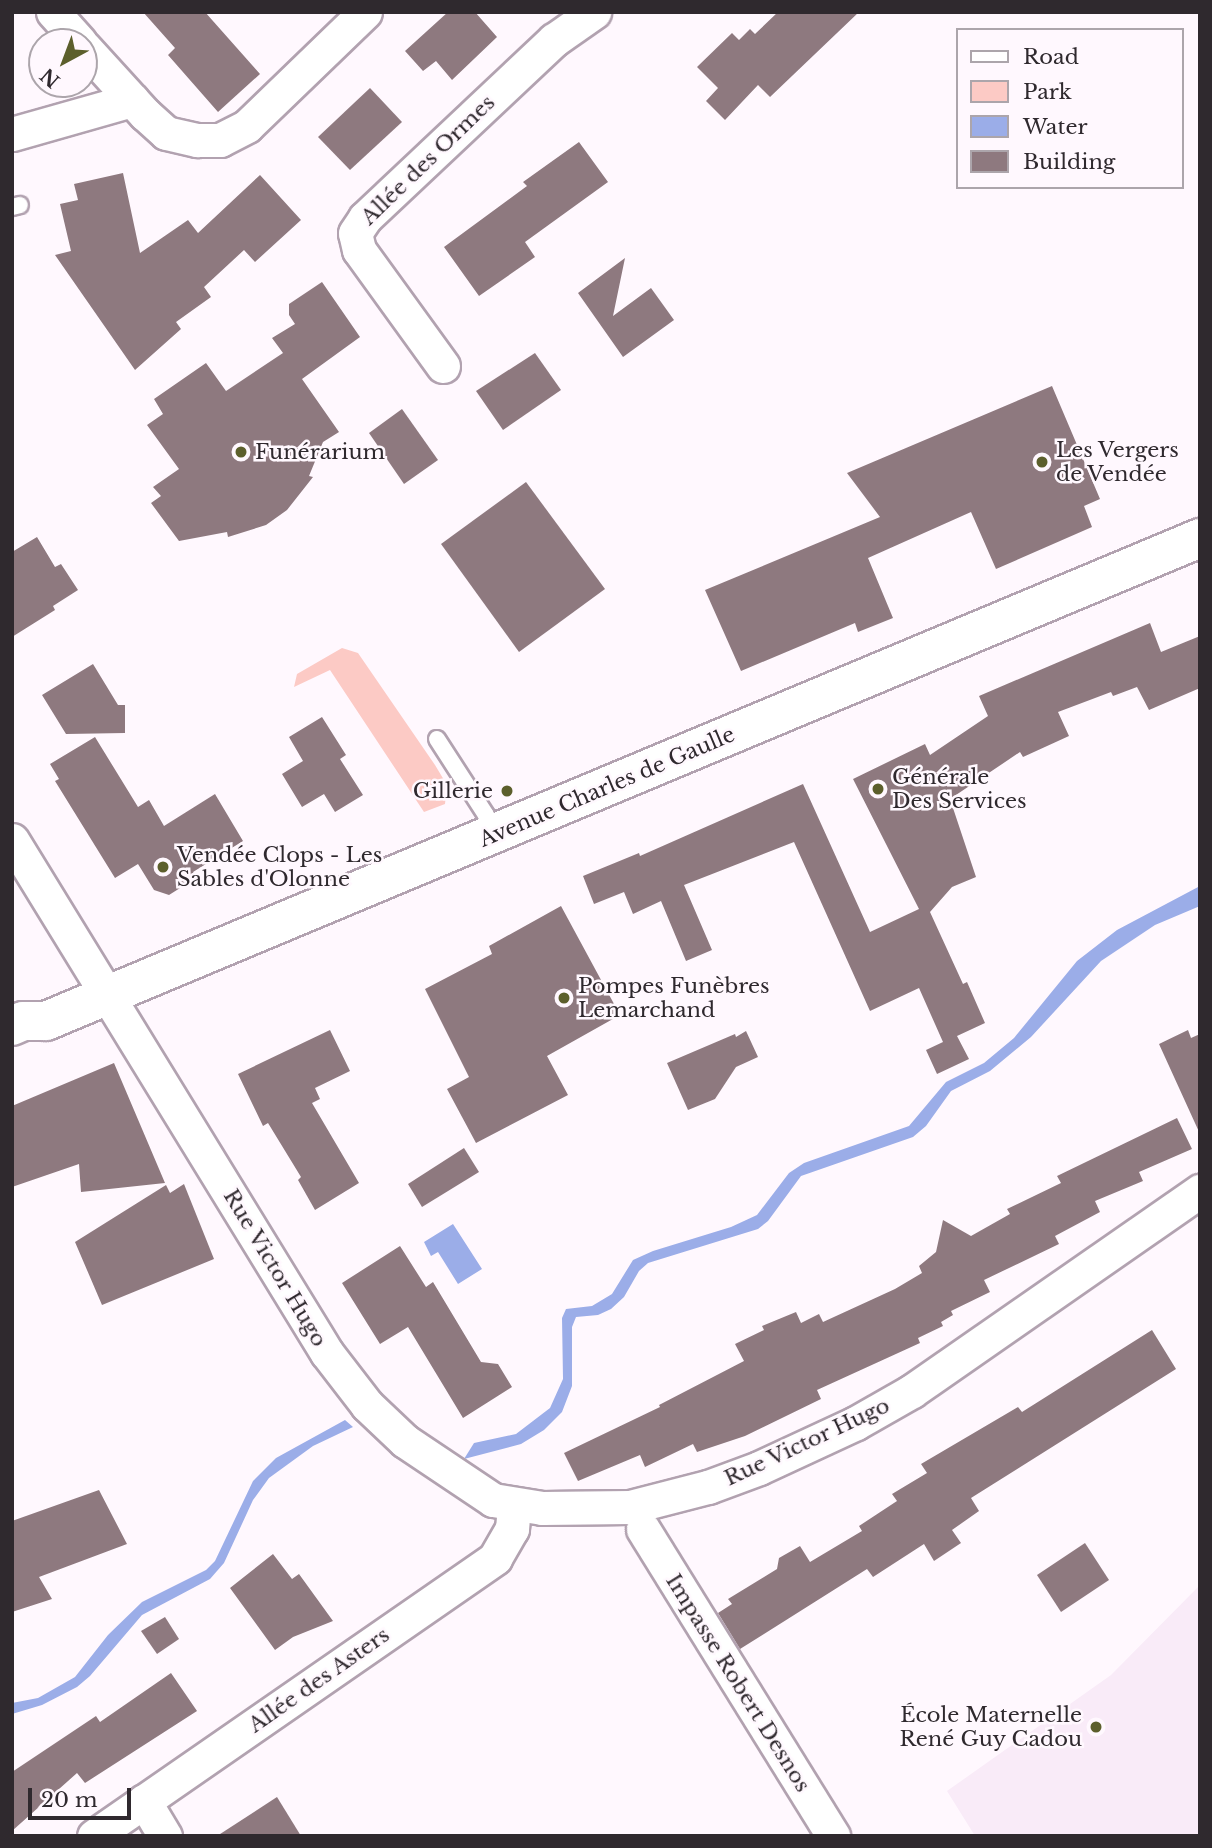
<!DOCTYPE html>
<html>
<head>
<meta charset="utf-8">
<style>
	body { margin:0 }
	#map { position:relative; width:1212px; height:1848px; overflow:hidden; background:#fff8fe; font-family:"Libre Baskerville",serif }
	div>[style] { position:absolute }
	.built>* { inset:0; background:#f9ebf8 }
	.green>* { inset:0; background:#fccac5 }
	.water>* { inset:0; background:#9bade8 }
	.building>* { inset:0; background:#8e797f }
	.roads { filter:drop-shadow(2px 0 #b2a2b0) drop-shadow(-2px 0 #b2a2b0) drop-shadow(0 2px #b2a2b0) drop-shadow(0 -2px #b2a2b0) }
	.lane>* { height:16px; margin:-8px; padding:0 8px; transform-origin:8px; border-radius:8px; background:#fff }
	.street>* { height:33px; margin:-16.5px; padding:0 16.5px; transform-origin:16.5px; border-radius:16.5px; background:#fff }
	.primary>* { height:38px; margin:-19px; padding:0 19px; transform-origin:19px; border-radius:19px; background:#fff }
	.dots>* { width:19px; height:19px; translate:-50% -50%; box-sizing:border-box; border:4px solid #fff8fe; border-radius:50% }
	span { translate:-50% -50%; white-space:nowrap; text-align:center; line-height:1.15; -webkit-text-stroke:5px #fff8fe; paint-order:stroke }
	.street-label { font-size:21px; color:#2f292e }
	.poi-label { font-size:21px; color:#2f292e }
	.left { translate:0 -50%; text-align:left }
	.right { translate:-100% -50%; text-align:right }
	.frame { position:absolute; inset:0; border:14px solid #2f292e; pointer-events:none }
	.legend { position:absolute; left:956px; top:28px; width:228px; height:161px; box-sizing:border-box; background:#fff8fe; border:2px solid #aca5ab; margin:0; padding:9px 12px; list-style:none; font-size:21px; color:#2f292e }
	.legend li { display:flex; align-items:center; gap:14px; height:35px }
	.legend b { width:35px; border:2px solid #aca5ab }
	.north { position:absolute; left:28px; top:28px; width:70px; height:70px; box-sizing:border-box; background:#fff8fe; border:2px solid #aca5ab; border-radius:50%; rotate:221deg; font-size:19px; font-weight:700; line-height:28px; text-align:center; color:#2f292e }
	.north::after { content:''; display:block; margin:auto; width:24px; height:32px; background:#5c5f2c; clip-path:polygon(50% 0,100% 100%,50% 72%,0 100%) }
	.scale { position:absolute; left:28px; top:1788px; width:103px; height:32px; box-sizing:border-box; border:4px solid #2f292e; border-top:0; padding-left:9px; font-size:21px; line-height:24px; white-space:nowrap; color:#2f292e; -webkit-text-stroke:5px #fff8fe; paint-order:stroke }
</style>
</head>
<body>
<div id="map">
	<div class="built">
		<i style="clip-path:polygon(1200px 1585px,1200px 1836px,975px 1836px,947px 1791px,1111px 1675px)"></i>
	</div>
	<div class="green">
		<i style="clip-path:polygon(342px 648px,358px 653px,435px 765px,447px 785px,445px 804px,424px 812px,330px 670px,294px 687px,297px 674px)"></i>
	</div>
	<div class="water">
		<i style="clip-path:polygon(1200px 886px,1200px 906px,1155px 925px,1101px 961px,1031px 1037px,990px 1071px,951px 1091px,926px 1126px,913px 1137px,801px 1176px,768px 1221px,758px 1229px,648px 1263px,639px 1271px,624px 1297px,611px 1309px,598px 1315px,576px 1317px,572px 1327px,572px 1386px,562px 1412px,544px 1430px,521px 1444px,464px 1459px,474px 1443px,516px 1434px,550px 1408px,563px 1379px,562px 1318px,566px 1309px,592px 1306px,612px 1294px,633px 1260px,653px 1251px,731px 1227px,757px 1215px,789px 1173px,804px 1163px,909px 1126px,946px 1082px,984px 1063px,1014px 1038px,1077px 961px,1117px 930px)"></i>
		<i style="clip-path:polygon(453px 1224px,482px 1269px,458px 1284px,438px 1252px,431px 1256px,424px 1242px)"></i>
		<i style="clip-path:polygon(345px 1420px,353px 1427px,313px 1446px,269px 1478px,253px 1500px,224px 1563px,210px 1579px,142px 1615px,90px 1676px,77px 1687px,42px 1705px,12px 1714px,12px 1703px,38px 1698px,75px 1677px,108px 1635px,142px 1602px,206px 1570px,215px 1561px,253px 1481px,276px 1458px)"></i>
	</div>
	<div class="building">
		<i style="clip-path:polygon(143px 12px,205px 12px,260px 74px,218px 112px,168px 55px,175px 48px)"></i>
		<i style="clip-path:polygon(448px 12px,475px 12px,497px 37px,452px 80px,436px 61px,423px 71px,405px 51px)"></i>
		<i style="clip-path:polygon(778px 12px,859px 12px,770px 97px,758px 85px,725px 120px,706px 101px,718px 88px,697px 67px,732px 33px,739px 40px,750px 29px,755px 34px)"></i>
		<i style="clip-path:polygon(370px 88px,402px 122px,350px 170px,318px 137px)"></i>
		<i style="clip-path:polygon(579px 142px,608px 182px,525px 242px,535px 257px,479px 296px,444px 247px,527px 186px,523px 182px)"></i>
		<i style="clip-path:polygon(123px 173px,140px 253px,188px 220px,198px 233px,260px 175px,301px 220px,255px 262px,244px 250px,204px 287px,211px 297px,176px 322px,181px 329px,135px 370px,55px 255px,71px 251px,60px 204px,78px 200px,74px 184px)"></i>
		<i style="clip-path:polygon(625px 258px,613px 316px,651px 288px,674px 320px,623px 357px,578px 293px)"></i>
		<i style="clip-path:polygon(322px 282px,360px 337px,302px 379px,339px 432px,323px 442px,309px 476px,313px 477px,287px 510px,266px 525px,228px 537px,227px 532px,179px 541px,151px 503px,161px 496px,153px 487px,179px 469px,147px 425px,163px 414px,154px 399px,206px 363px,226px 391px,283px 353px,272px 338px,295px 324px,289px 315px,289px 304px)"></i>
		<i style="clip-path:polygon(535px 353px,561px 390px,503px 430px,476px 391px)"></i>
		<i style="clip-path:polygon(1052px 386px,1100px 499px,1084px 506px,1092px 527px,996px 569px,971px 512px,868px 558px,893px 618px,858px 632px,855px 623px,741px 671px,705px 590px,880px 517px,847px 473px)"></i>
		<i style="clip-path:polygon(402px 409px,438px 460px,404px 484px,369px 433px)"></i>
		<i style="clip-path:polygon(526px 482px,605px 589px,519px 652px,441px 544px)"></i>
		<i style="clip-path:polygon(37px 537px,55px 567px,61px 564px,78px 590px,53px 606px,55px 610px,12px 637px,12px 552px)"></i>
		<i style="clip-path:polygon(1150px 623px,1161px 652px,1200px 636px,1200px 688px,1149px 710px,1137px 687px,1113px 696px,1111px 692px,1058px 712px,1069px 736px,1023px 757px,1020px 752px,950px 799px,976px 877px,952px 887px,930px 912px,963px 984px,967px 982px,985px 1023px,957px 1036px,969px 1059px,937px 1074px,926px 1050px,943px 1042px,919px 988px,870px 1011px,794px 842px,684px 885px,712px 950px,686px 961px,661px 901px,633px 914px,624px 892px,594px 904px,583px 876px,639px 853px,640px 856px,803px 784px,870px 932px,919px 909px,853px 779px,925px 744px,930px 755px,988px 716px,979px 696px)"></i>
		<i style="clip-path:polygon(93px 664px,118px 705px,125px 705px,125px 733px,66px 734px,42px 695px)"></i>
		<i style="clip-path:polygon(322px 717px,346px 755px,340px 759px,363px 795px,335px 812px,324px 794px,302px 807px,282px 774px,303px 761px,289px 737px)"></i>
		<i style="clip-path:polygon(95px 737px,138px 807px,149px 800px,164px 826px,215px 794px,243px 841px,193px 872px,196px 878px,169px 895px,154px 890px,138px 864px,115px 878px,55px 781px,59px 779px,50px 764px)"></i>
		<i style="clip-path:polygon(561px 906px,620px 1015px,547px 1056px,568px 1095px,476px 1143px,447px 1089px,469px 1077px,425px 989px,492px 954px,489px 946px)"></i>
		<i style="clip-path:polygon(330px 1030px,350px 1071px,315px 1088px,320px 1099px,312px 1103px,359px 1183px,315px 1210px,298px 1180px,301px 1177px,268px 1123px,263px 1126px,238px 1074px)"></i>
		<i style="clip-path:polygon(1188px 1030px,1191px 1038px,1200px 1034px,1200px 1134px,1159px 1044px)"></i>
		<i style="clip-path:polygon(746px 1031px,758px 1057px,736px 1067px,715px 1099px,688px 1110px,667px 1063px,735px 1034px,736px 1037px)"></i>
		<i style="clip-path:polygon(114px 1063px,165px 1183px,81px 1192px,79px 1164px,12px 1187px,12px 1106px)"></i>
		<i style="clip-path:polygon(1177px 1118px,1192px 1149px,1139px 1172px,1143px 1181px,1095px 1201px,1100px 1212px,1055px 1236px,1059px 1244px,984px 1280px,990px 1292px,951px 1311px,953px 1315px,941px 1322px,943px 1326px,918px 1338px,920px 1343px,817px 1390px,821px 1399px,745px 1436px,697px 1452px,693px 1444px,645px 1467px,640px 1455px,578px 1481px,564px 1453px,660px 1407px,659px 1405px,744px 1361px,735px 1344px,764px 1330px,762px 1326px,796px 1312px,801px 1323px,819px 1314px,823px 1322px,895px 1289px,922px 1273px,919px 1266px,936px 1252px,943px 1220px,971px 1236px,1010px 1214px,1007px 1209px,1061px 1183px,1057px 1176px)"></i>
		<i style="clip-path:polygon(464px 1148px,479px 1172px,422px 1207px,408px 1184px)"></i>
		<i style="clip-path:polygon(184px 1184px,214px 1259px,102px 1305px,75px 1242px,166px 1185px,170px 1193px)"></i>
		<i style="clip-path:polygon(400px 1246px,426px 1287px,433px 1282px,481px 1362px,498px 1364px,512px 1387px,463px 1418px,408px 1327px,380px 1344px,342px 1283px)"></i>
		<i style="clip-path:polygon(1152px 1330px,1176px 1369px,971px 1498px,979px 1511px,952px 1530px,961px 1543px,934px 1561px,924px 1544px,873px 1577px,867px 1569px,740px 1649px,718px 1613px,732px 1604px,728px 1599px,777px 1569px,779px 1558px,800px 1546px,810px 1562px,862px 1531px,859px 1526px,897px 1501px,892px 1494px,927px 1473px,921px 1464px,1018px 1407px,1022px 1412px)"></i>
		<i style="clip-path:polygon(99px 1490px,127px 1544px,39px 1577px,52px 1599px,12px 1612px,12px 1521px)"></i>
		<i style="clip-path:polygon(1085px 1543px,1109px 1580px,1061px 1612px,1037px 1575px)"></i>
		<i style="clip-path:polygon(273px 1554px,292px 1579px,299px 1574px,333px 1621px,293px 1637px,275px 1650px,230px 1588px)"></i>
		<i style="clip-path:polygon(165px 1617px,179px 1639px,157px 1654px,141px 1631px)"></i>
		<i style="clip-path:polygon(171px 1673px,197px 1711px,85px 1783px,77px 1773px,12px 1831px,12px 1772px,96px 1716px,100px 1722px)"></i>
		<i style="clip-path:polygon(277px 1797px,301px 1836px,217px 1836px)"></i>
	</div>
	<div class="roads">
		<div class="lane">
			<i style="left:12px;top:207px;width:8px;rotate:-14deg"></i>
			<i style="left:437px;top:739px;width:90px;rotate:57.2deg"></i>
			<i style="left:486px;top:815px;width:21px;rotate:73deg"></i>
		</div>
		<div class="street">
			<i style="left:53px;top:12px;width:40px;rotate:48deg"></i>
			<i style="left:84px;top:47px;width:91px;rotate:47.7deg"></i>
			<i style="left:145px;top:114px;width:28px;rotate:42deg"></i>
			<i style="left:166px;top:133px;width:32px;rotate:13deg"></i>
			<i style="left:197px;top:140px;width:23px"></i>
			<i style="left:220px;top:140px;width:30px;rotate:-27deg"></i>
			<i style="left:247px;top:126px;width:164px;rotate:-44deg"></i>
			<i style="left:12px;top:134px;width:125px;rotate:-15.8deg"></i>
			<i style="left:443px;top:366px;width:143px;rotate:-125.9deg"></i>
			<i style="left:359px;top:250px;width:17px;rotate:-103deg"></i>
			<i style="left:355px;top:233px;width:18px;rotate:-56deg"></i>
			<i style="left:365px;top:218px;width:260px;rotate:-43.3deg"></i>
			<i style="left:554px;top:40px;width:49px;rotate:-35deg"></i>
			<i style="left:12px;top:840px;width:602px;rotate:58.45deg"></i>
			<i style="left:327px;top:1353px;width:66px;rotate:52.4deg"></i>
			<i style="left:367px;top:1405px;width:52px;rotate:43.5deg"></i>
			<i style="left:405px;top:1441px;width:106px;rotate:33.8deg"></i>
			<i style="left:493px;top:1500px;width:50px;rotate:9.3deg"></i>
			<i style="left:542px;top:1508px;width:88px;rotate:-0.7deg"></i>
			<i style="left:630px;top:1507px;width:81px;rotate:-14.4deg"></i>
			<i style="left:708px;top:1487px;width:54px;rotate:-20.4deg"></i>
			<i style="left:759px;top:1468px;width:107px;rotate:-24.9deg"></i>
			<i style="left:856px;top:1423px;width:64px;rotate:-29.7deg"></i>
			<i style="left:912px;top:1391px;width:351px;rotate:-34.8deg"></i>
			<i style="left:643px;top:1529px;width:361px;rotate:58.2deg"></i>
			<i style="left:144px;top:1801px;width:41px;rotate:59deg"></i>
			<i style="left:94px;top:1836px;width:488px;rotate:-34.7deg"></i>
			<i style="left:495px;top:1558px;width:34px;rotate:-60deg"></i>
			<i style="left:512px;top:1529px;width:25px;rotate:-85deg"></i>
		</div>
		<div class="primary">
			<i style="left:12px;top:1026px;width:12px;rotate:-24deg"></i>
			<i style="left:23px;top:1021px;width:23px"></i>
			<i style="left:46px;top:1021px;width:1251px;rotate:-22.71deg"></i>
		</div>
	</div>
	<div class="dots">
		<i style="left:241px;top:452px;background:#5c5f2c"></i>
		<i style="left:1042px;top:462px;background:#5c5f2c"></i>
		<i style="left:878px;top:789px;background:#5c5f2c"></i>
		<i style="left:507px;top:791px;background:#5c5f2c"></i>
		<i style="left:163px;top:867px;background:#5c5f2c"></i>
		<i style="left:564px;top:998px;background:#5c5f2c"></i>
		<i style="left:1096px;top:1727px;background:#5c5f2c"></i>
	</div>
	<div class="street-label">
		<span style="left:428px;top:160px;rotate:-44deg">Allée des Ormes</span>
		<span style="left:607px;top:787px;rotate:-23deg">Avenue Charles de Gaulle</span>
		<span style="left:275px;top:1268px;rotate:59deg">Rue Victor Hugo</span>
		<span style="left:807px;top:1442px;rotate:-25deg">Rue Victor Hugo</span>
		<span style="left:319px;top:1680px;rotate:-35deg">Allée des Asters</span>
		<span style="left:738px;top:1683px;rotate:58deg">Impasse Robert Desnos</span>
	</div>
	<div class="poi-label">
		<span class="left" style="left:1056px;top:462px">Les Vergers<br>de Vendée</span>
		<span class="left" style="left:255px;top:452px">Funérarium</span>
		<span class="left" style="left:892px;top:789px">Générale<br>Des Services</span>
		<span class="right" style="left:493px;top:791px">Gillerie</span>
		<span class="left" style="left:177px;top:867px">Vendée Clops - Les<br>Sables d'Olonne</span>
		<span class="left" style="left:578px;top:998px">Pompes Funèbres<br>Lemarchand</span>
		<span class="right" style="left:1082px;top:1727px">École Maternelle<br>René Guy Cadou</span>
	</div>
	<div class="frame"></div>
	<ul class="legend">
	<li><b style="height:9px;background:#fff"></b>Road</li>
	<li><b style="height:19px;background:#fccac5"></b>Park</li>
	<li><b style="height:19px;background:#9bade8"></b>Water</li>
	<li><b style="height:19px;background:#8e797f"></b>Building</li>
	</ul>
	<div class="north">N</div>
	<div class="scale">20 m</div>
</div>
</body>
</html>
